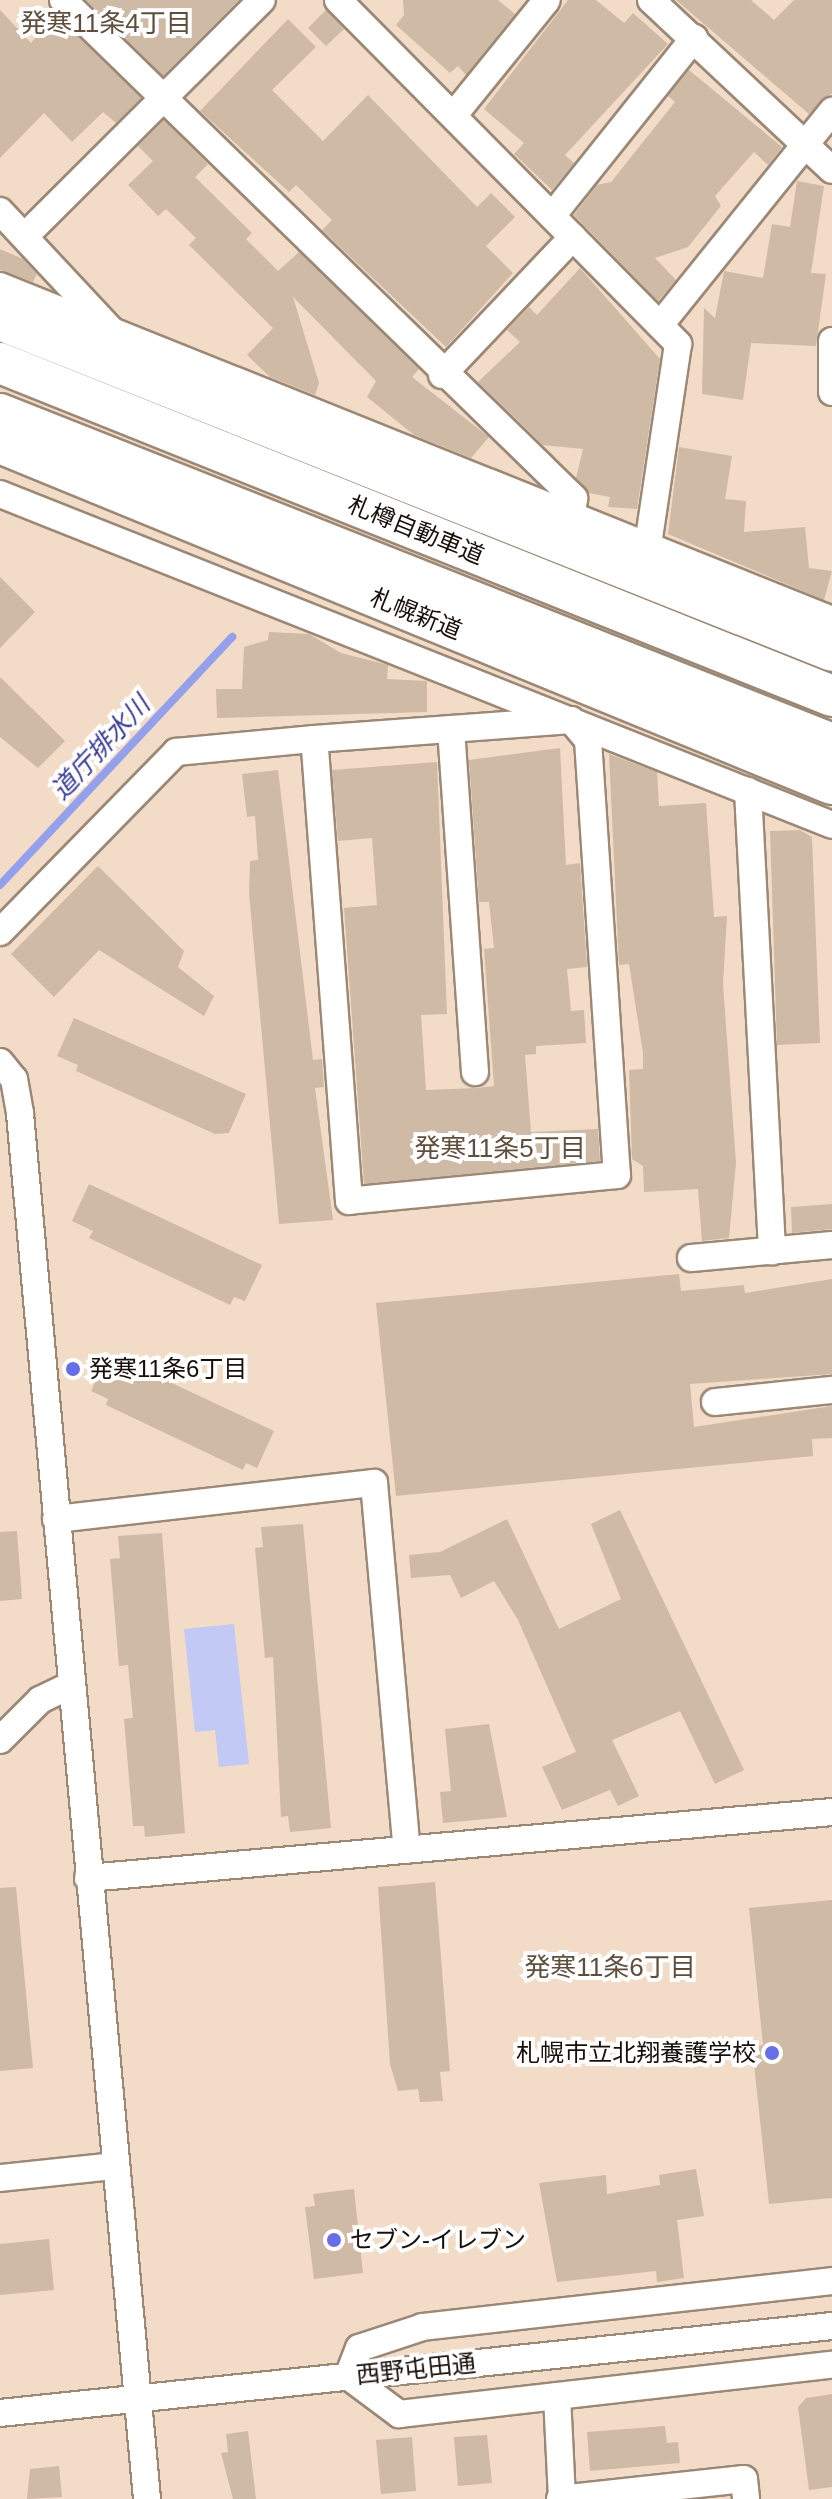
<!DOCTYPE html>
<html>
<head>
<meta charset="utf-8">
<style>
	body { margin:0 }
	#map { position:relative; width:832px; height:2499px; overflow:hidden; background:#f2dcc8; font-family:Arial,"Noto Sans JP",sans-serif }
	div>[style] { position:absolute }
	.green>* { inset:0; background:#c1c9f4 }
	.stream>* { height:8px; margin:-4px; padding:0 4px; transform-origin:4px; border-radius:4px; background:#95a0ec }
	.building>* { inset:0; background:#cfbaa6 }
	.roads { filter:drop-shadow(2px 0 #9b8875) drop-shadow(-2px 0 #9b8875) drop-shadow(0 2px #9b8875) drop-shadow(0 -2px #9b8875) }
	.minor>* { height:26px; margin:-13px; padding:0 13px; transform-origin:13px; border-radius:13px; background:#fff }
	.highway>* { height:40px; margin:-20px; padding:0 20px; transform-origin:20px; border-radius:20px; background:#fff }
	.dots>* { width:22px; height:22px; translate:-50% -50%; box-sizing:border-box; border:4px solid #fff; border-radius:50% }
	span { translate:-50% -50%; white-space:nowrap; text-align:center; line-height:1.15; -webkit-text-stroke:8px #fff; paint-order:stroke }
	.street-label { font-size:24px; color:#170f08 }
	.poi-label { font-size:24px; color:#170f08 }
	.left { translate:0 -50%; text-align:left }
	.right { translate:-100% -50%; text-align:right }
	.neighbourhood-label { font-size:26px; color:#604e3d }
	.water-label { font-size:26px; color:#383b92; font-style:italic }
</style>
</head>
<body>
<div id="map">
	<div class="green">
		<i style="clip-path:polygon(234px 1624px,249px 1764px,219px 1767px,215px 1730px,195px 1732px,184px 1629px)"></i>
	</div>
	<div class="stream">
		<i style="left:0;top:885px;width:340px;rotate:-46.9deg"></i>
	</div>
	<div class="building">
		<i style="clip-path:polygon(86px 0,239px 0,163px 76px)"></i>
		<i style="clip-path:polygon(403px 0,498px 0,515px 14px,466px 75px,458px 66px,450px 73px,396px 25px,404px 15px)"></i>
		<i style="clip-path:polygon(568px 0,596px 0,624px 23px,633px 13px,668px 44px,565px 155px,574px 163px,552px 190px,514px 154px,524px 143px,484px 109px)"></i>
		<i style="clip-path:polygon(676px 0,751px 0,774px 20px,794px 0,832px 0,832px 93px,809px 114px)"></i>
		<i style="clip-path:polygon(0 10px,31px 43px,55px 14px,141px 98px,116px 123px,103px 112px,72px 142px,44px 113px,0 158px)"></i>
		<i style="clip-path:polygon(326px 10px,344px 29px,326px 46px,308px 28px)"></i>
		<i style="clip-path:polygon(288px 19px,316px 47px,272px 90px,323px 141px,368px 95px,477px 207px,491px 193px,515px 217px,486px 246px,513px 273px,446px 347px,322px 230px,332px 220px,296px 185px,289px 192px,200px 111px)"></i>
		<i style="clip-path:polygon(689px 70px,782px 147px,768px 165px,754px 152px,715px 196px,721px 206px,688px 247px,655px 258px,676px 280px,658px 301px,574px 215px,597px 185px,611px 182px,675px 102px,668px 96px)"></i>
		<i style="clip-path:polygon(164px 120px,208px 164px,195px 177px,252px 233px,246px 239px,278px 271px,299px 252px,419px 369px,412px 377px,489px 437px,471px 458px,414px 435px,367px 397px,376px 381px,293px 297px,319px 383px,315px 395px,270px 377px,247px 355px,273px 328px,189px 245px,196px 238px,166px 209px,158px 216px,128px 185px,153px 161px,138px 146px)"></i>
		<i style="clip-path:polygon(797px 181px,824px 186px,811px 273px,826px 274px,816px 346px,751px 343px,743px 400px,702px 394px,704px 308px,715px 318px,724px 271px,763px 278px,772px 224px,790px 227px)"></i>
		<i style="clip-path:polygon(0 249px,23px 259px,37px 274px,33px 282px,0 270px)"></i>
		<i style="clip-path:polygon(580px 268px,660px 359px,637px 509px,608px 507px,610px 497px,589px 493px,576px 478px,583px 449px,543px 445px,478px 382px,520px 342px,507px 330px,529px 307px,537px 315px)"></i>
		<i style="clip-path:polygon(679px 447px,732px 456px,725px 499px,746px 501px,744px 532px,805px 527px,809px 568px,832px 571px,824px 600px,668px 534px)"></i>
		<i style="clip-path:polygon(0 577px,35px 612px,0 648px)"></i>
		<i style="clip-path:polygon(269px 632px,309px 634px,341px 653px,388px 665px,387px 679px,427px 681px,427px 712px,217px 718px,216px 689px,242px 689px,244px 647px,268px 640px)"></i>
		<i style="clip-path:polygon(0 677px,65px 741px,38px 768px,0 737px)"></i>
		<i style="clip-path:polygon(560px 748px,566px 865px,580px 863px,587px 967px,567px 969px,571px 1011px,584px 1010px,586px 1043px,536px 1046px,536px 1054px,525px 1055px,531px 1132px,598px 1129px,600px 1161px,364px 1184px,344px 908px,377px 905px,372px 838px,338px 841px,332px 770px,437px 762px,447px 1014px,421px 1015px,426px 1090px,477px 1088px,494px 1086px,484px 949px,494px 948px,489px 902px,479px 902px,469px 760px)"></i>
		<i style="clip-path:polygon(609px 754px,657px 772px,659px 806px,706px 803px,714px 917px,727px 916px,723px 984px,736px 1163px,729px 1238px,702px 1241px,698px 1189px,644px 1192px,643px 1166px,632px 1159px,629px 1070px,643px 1069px,643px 1053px,629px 964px,619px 965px)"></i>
		<i style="clip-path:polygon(278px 770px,313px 1060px,322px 1059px,324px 1087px,315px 1088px,333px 1220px,279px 1224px,249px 893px,250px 861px,258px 860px,255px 816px,247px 817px,242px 774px)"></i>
		<i style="clip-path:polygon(800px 830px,812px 837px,820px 1043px,777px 1045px,770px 831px)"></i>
		<i style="clip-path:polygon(98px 866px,184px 951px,178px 967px,214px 996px,204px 1016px,99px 950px,54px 997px,11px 954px)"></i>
		<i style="clip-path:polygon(74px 1018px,246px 1094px,229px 1133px,215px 1134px,76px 1071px,78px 1065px,57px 1056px)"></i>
		<i style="clip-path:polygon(89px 1184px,262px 1265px,245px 1301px,234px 1297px,230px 1305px,89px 1238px,93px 1231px,72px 1221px)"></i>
		<i style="clip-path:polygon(832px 1204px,832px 1229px,792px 1233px,791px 1207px)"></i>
		<i style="clip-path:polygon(679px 1274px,681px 1291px,744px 1285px,745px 1293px,832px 1279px,832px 1374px,690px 1384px,694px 1427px,832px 1406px,832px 1438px,812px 1439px,813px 1456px,396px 1496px,376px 1303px)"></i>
		<i style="clip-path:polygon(108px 1353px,274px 1431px,257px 1468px,246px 1463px,243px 1470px,106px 1405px,108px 1399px,91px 1391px)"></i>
		<i style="clip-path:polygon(620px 1510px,744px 1770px,715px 1784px,680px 1711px,612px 1740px,639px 1796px,618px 1806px,610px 1790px,562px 1810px,542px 1767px,576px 1752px,518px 1620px,494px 1581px,461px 1598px,450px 1575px,411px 1578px,409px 1555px,440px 1552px,507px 1519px,559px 1629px,621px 1599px,591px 1524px)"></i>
		<i style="clip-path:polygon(303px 1524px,331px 1828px,290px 1832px,288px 1816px,281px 1817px,273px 1657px,265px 1658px,255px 1548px,263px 1547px,261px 1527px)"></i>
		<i style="clip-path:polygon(17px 1531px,22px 1599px,0 1601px,0 1532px)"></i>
		<i style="clip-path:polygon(162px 1533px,185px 1833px,145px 1837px,144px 1826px,133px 1826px,124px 1719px,133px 1718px,128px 1665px,119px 1666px,110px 1559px,120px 1558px,118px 1536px)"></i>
		<i style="clip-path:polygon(489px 1724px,507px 1817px,443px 1823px,440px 1792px,451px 1791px,445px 1729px)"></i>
		<i style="clip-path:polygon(435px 1882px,450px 2071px,440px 2072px,443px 2101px,420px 2102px,418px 2089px,398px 2091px,390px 2064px,378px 1887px)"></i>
		<i style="clip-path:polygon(16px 1887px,33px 2068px,0 2071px,0 1888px)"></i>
		<i style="clip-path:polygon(832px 1900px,832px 2198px,769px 2204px,752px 2046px,763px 2045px,749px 1908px)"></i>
		<i style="clip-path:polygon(696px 2169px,704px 2216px,677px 2220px,684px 2278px,657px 2282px,656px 2271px,557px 2282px,539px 2183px,606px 2175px,607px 2194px,660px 2185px,659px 2175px)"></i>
		<i style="clip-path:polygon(354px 2189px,363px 2273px,314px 2279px,305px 2207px,315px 2206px,313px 2194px)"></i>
		<i style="clip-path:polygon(49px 2239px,54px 2290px,0 2295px,0 2244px)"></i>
		<i style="clip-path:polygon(832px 2394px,832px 2487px,809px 2490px,798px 2407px,806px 2398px)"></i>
		<i style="clip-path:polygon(665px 2426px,667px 2443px,678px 2442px,680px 2463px,590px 2471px,587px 2432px)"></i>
		<i style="clip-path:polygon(248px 2431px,256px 2499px,233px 2499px,221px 2453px,228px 2452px,226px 2434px)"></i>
		<i style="clip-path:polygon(487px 2435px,492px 2483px,458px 2486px,454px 2437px)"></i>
		<i style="clip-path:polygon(412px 2437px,416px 2491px,381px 2494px,376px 2440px)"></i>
		<i style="clip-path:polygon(59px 2466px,62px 2497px,27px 2499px,30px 2469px)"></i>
	</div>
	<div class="roads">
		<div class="minor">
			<i style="left:63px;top:0;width:714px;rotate:44.26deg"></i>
			<i style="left:574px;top:498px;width:16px;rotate:97deg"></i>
			<i style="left:338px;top:0;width:484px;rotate:45.3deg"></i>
			<i style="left:678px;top:344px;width:203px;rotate:98.5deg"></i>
			<i style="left:651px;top:0;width:248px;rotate:43.2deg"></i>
			<i style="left:453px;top:116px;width:149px;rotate:-51deg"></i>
			<i style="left:0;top:211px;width:163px;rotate:47deg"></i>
			<i style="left:552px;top:216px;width:228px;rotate:-51.4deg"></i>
			<i style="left:25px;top:236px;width:334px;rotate:-44.9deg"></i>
			<i style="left:0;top:286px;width:897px;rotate:21.87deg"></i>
			<i style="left:660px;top:325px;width:275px;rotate:-51.2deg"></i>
			<i style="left:832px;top:341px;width:51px;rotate:90deg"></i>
			<i style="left:442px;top:375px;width:190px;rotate:-46.5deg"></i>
			<i style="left:0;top:494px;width:895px;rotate:21.69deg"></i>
			<i style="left:451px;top:729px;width:344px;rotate:86deg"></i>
			<i style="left:748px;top:791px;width:461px;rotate:87deg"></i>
			<i style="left:0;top:932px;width:252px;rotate:-45.6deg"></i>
			<i style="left:176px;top:752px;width:139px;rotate:-5.4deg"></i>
			<i style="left:314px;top:739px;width:258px;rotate:-4.2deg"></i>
			<i style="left:571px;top:720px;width:26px;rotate:50deg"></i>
			<i style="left:588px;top:740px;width:436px;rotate:86.2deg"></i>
			<i style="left:617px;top:1175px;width:269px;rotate:174.5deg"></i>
			<i style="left:349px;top:1201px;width:463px;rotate:-94.3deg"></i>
			<i style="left:0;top:1062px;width:22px;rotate:51deg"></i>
			<i style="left:14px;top:1079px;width:36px;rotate:80deg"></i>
			<i style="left:20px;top:1114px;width:1391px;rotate:84.76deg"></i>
			<i style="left:691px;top:1258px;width:142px;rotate:-5.3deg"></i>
			<i style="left:715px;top:1402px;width:118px;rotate:-5.9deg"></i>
			<i style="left:56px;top:1519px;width:320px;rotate:-6.5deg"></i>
			<i style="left:374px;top:1483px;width:368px;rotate:84.9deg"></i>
			<i style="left:0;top:1740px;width:57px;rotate:-45deg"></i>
			<i style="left:40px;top:1700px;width:34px;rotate:-26deg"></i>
			<i style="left:88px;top:1878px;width:747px;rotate:-5.07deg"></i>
			<i style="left:0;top:2178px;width:115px;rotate:-6deg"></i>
			<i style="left:832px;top:2281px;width:412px;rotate:173.6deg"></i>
			<i style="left:423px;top:2327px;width:67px;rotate:161.8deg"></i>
			<i style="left:359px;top:2348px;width:30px;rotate:111deg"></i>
			<i style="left:348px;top:2376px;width:64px;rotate:36.7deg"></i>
			<i style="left:399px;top:2414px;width:436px;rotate:-6.5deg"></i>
			<i style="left:557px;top:2396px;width:103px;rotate:87.2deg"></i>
			<i style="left:0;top:2413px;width:837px;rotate:-5.97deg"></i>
			<i style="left:560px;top:2499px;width:185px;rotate:-6.2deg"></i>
			<i style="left:744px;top:2479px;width:20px;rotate:84deg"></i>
		</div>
		<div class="highway">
			<i style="left:0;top:320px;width:895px;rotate:21.69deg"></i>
			<i style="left:0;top:363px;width:896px;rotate:21.81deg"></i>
			<i style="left:0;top:414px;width:895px;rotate:21.63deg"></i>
			<i style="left:0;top:443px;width:899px;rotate:22.29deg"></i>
		</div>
	</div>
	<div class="dots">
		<i style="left:73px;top:1369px;background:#676fe8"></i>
		<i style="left:772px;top:2053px;background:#676fe8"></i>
		<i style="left:334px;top:2240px;background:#676fe8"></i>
	</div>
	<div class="street-label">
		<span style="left:416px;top:530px;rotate:22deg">札樽自動車道</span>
		<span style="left:416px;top:614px;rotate:22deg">札幌新道</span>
		<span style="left:416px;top:2369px;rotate:-6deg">西野屯田通</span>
	</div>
	<div class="poi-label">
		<span class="left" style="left:89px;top:1369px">発寒11条6丁目</span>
		<span class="right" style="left:756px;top:2053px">札幌市立北翔養護学校</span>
		<span class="left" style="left:350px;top:2240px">セブン-イレブン</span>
	</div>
	<div class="neighbourhood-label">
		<span style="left:106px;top:24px">発寒11条4丁目</span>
		<span style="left:500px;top:1149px">発寒11条5丁目</span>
		<span style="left:610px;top:1968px">発寒11条6丁目</span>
	</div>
	<div class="water-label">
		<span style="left:101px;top:748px;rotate:-47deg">道庁排水川</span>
	</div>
</div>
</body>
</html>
